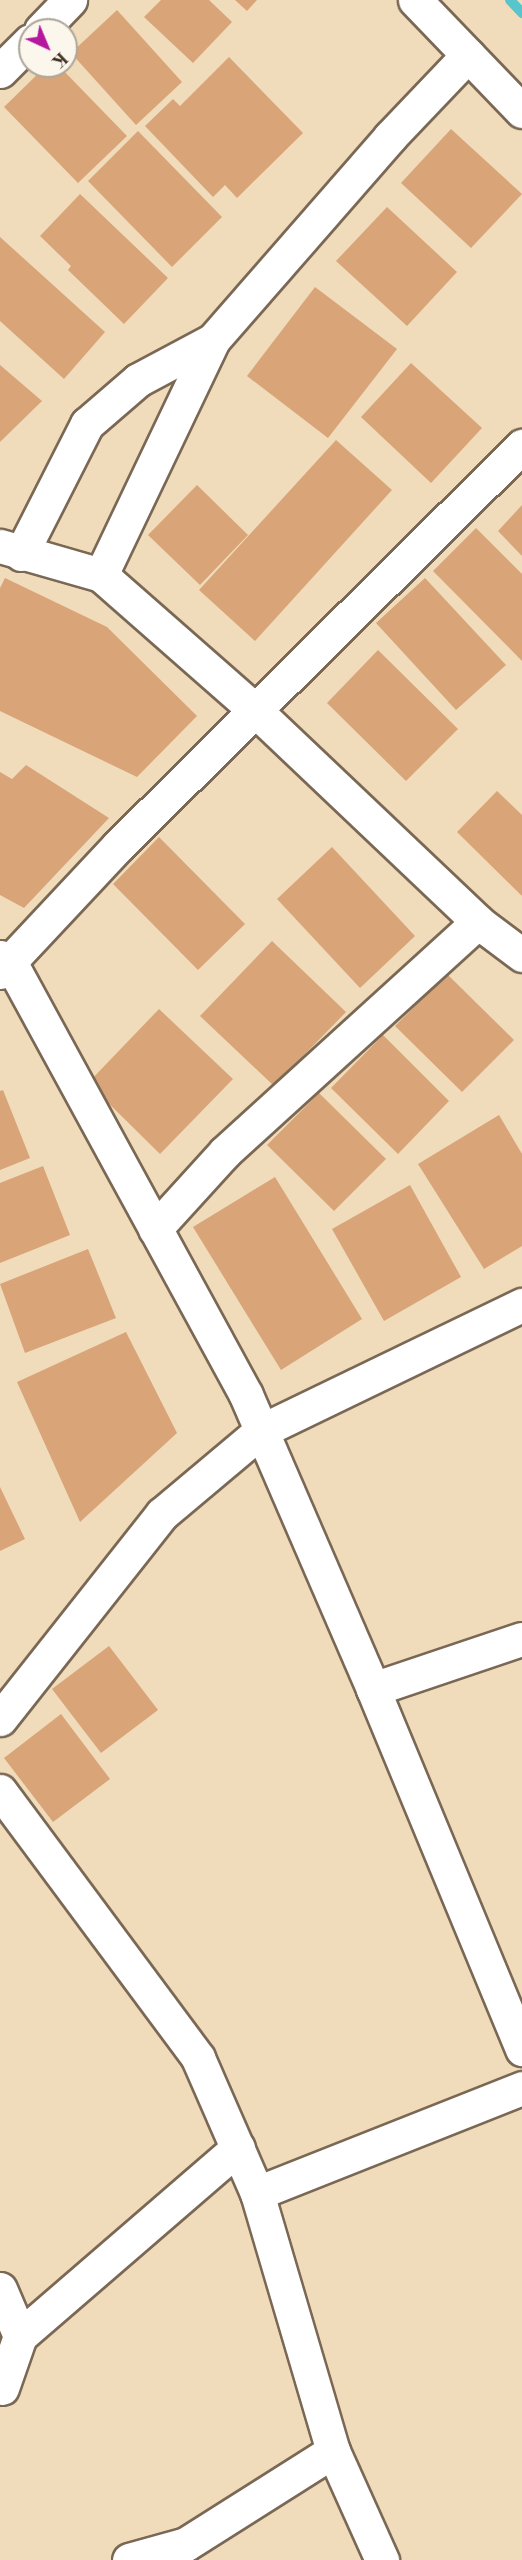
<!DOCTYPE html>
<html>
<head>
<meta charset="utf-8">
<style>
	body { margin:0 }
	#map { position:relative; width:522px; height:2560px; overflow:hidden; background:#f0dcbb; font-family:"Libre Bodoni",serif }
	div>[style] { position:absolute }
	.stream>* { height:10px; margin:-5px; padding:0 5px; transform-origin:5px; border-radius:5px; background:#57c5cb }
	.building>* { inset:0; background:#d8a478 }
	.roads { filter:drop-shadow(2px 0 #7a6855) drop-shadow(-2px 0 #7a6855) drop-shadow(0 2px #7a6855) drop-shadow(0 -2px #7a6855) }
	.minor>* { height:33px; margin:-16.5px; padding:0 16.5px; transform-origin:16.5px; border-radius:16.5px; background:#fff }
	span { translate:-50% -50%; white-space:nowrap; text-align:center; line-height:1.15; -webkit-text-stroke:4.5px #fbf7ec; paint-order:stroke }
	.north { position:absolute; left:18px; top:18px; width:60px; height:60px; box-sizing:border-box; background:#fbf7ec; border:2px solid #aea59a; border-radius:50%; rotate:136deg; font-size:16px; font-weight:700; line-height:24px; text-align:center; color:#3b2a1e }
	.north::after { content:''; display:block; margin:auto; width:21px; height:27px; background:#b5179e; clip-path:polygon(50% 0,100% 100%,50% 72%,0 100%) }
</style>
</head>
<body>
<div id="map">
	<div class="stream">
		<i style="left:510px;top:0;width:18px;rotate:47deg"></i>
	</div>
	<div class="building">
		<i style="clip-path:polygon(161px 0,209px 0,232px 22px,193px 63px,144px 17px)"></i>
		<i style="clip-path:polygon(235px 0,257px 0,247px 11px)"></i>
		<i style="clip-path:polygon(117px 10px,182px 82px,136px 125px,71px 53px)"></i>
		<i style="clip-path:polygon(229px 57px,303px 133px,237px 198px,225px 185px,213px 197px,145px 126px,173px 99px,180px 106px)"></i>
		<i style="clip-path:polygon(46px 66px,59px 66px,127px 136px,78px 183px,4px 107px)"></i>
		<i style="clip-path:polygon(451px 129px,522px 194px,471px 248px,401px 183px)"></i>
		<i style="clip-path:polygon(138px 131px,222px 217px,172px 267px,88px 181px)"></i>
		<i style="clip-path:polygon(80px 194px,168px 278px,124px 324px,68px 270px,71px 266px,40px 236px)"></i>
		<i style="clip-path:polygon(387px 207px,457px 272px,407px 326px,336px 261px)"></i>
		<i style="clip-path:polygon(0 237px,105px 332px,64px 379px,0 321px)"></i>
		<i style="clip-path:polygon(315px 287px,397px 349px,328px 438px,247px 376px)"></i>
		<i style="clip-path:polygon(411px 363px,482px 428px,431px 483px,361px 417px)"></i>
		<i style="clip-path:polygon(0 365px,42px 401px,0 442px)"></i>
		<i style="clip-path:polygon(336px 440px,392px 490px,255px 641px,199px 590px)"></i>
		<i style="clip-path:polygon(197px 485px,248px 535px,200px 585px,148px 535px)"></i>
		<i style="clip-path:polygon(522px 505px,522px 556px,498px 531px)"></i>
		<i style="clip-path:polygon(476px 528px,522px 574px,522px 661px,433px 571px)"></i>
		<i style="clip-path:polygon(5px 578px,107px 627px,197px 716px,137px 777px,0 711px,0 588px)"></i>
		<i style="clip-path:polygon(425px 578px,506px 665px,456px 710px,376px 623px)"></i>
		<i style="clip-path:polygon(378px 650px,458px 729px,406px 781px,327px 703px)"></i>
		<i style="clip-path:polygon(26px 765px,109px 818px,24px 908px,0 895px,0 772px,12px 779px)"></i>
		<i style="clip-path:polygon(497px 791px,522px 815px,522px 896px,457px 832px)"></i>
		<i style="clip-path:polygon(159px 837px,245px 924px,198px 970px,113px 884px)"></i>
		<i style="clip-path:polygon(332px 847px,415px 936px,360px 988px,277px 899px)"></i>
		<i style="clip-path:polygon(272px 941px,346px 1012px,274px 1086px,200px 1016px)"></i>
		<i style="clip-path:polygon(447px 974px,514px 1040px,462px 1092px,395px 1026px)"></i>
		<i style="clip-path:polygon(159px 1009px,233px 1079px,160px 1154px,88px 1083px)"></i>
		<i style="clip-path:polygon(383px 1035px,449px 1101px,398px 1154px,331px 1088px)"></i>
		<i style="clip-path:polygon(3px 1090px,30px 1158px,0 1170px,0 1091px)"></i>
		<i style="clip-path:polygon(319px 1093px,386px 1159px,334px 1211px,267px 1145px)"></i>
		<i style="clip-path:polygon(499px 1115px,522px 1154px,522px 1246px,484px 1269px,418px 1164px)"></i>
		<i style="clip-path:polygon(43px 1166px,70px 1235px,0 1263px,0 1183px)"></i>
		<i style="clip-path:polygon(275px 1177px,362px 1319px,281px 1370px,193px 1227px)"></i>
		<i style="clip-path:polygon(410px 1185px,461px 1277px,384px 1321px,332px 1229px)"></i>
		<i style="clip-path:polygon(88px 1249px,116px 1318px,25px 1353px,0 1284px)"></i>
		<i style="clip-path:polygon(126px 1332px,177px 1433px,80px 1522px,17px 1382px)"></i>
		<i style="clip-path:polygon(0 1487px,25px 1539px,0 1551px)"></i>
		<i style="clip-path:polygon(109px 1646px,158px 1710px,101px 1753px,52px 1689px)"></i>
		<i style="clip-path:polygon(61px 1714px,110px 1779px,53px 1822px,4px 1758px)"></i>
	</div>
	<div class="roads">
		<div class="minor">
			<i style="left:415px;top:0;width:154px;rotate:46.1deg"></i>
			<i style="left:41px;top:30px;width:42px;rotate:-46deg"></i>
			<i style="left:0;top:71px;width:42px;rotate:-45deg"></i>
			<i style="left:0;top:546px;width:105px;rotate:16deg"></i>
			<i style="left:101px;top:575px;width:208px;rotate:41.3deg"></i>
			<i style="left:257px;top:712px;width:305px;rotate:43.5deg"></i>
			<i style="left:478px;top:922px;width:55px;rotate:36.9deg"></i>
			<i style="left:21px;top:554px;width:146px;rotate:-63.1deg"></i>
			<i style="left:87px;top:424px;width:67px;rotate:-40.8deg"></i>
			<i style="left:138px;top:380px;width:85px;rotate:-28.1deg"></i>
			<i style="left:101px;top:575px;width:260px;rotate:-64.5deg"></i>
			<i style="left:213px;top:340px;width:269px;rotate:-48.9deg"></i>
			<i style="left:390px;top:137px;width:113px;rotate:-46.4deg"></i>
			<i style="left:0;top:957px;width:11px;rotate:27deg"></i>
			<i style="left:10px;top:962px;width:493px;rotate:61.4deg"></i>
			<i style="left:246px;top:1395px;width:320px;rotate:66.6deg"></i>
			<i style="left:373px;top:1689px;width:390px;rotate:67.5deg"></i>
			<i style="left:0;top:972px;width:173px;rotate:-46.9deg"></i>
			<i style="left:118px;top:846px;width:569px;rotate:-44.71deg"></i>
			<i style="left:155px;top:1229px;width:104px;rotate:-47.7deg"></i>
			<i style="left:225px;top:1152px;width:342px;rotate:-42.3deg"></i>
			<i style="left:373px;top:1689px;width:157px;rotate:-18.6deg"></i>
			<i style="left:0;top:1719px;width:261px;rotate:-51.7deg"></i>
			<i style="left:162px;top:1514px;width:129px;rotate:-40deg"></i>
			<i style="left:261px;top:1431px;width:290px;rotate:-25.8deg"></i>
			<i style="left:0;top:1791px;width:332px;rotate:53.4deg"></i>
			<i style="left:198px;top:2058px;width:147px;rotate:66.4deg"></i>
			<i style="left:257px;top:2193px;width:269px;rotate:73.6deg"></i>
			<i style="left:333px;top:2451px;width:120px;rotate:65.8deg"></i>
			<i style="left:257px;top:2193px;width:285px;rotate:-21.6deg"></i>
			<i style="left:0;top:2289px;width:51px;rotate:66.9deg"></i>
			<i style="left:20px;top:2336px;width:55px;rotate:109.1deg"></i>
			<i style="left:20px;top:2336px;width:288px;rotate:-40.8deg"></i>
			<i style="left:129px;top:2560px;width:59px;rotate:-15.7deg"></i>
			<i style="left:186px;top:2544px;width:174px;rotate:-32.3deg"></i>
		</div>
	</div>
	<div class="north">K</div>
</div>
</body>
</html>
